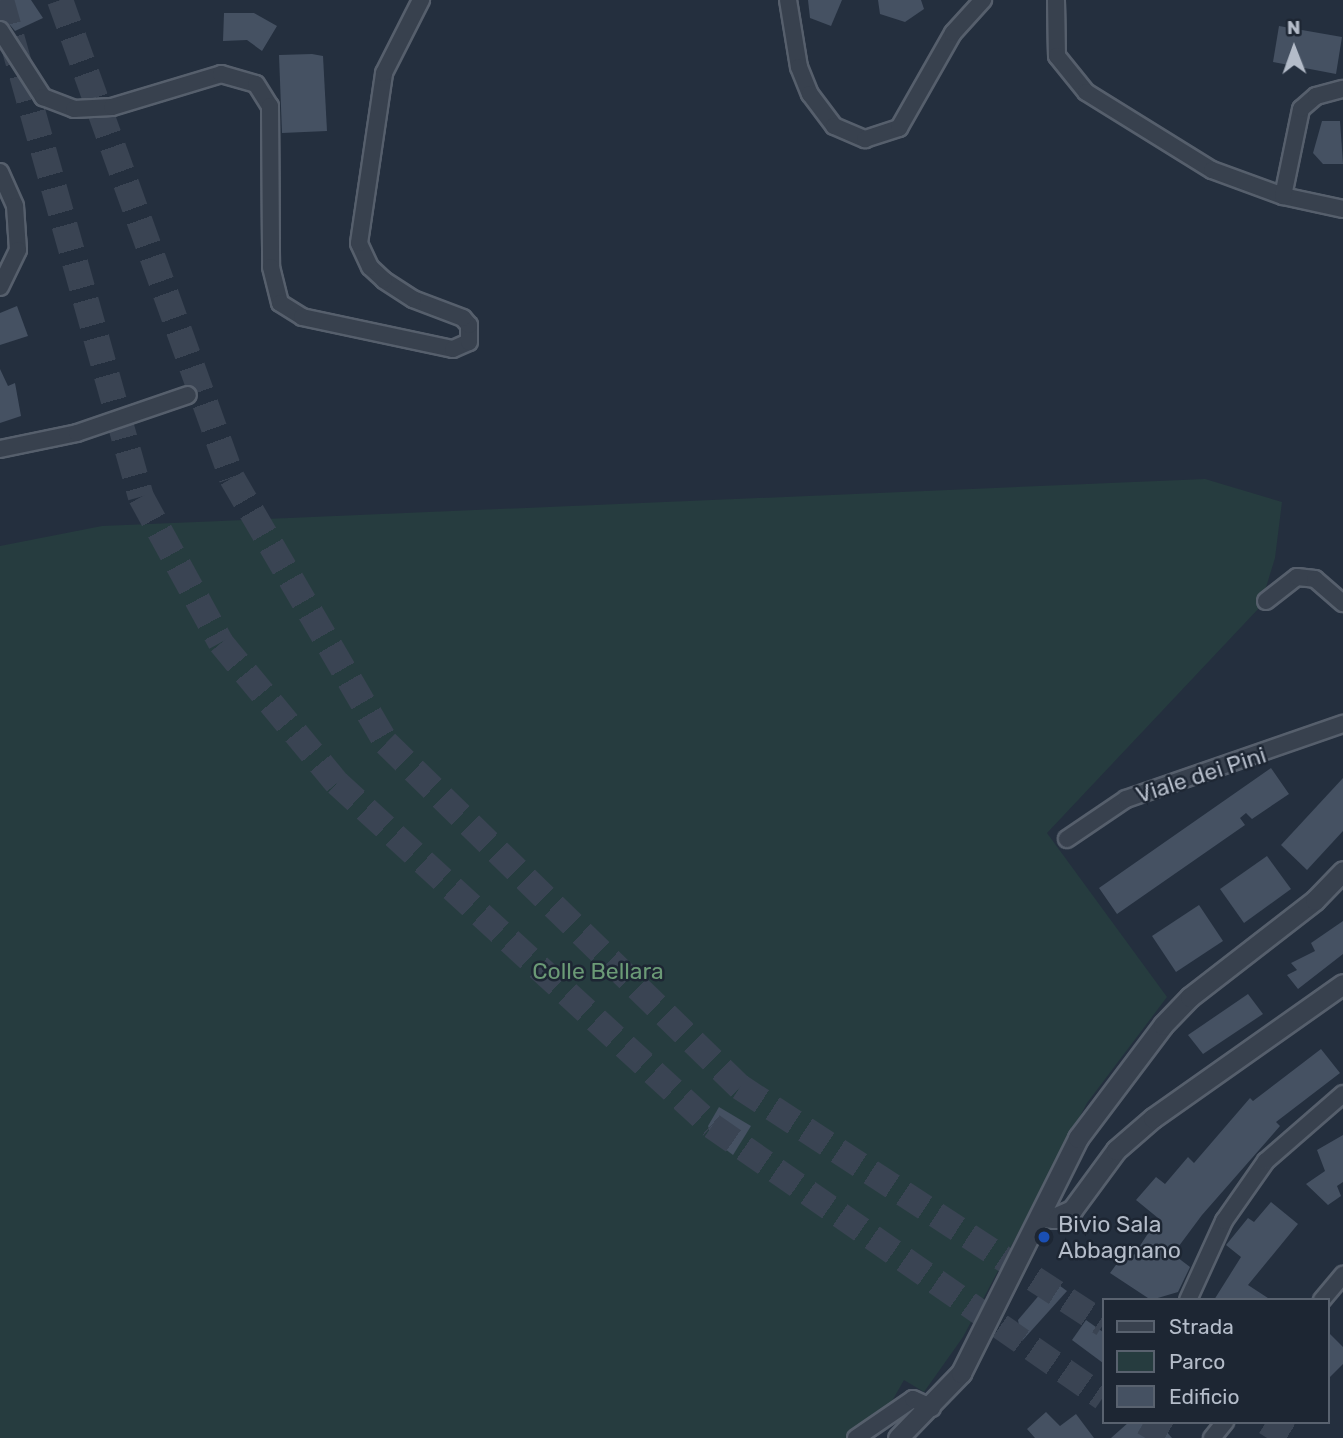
<!DOCTYPE html>
<html>
<head>
<meta charset="utf-8">
<style>
	body { margin:0 }
	#map { position:relative; width:1343px; height:1438px; overflow:hidden; background:#242f3e; font-family:Rubik,sans-serif }
	div>[style] { position:absolute }
	.green>* { inset:0; background:#263c3f }
	.building>* { inset:0; background:#455162 }
	.trunk-tunnel>* { height:26px; margin-top:-13px; transform-origin:0; background:repeating-linear-gradient(90deg,#3a4453 0 26px,transparent 0 39px) }
	.roads { filter:drop-shadow(2px 0 #565f6c) drop-shadow(-2px 0 #565f6c) drop-shadow(0 2px #565f6c) drop-shadow(0 -2px #565f6c) }
	.minor>* { height:16px; margin:-8px; padding:0 8px; transform-origin:8px; border-radius:8px; background:#38414e }
	.tertiary>* { height:19px; margin:-9.5px; padding:0 9.5px; transform-origin:9.5px; border-radius:9.5px; background:#38414e }
	.dots>* { width:19px; height:19px; translate:-50% -50%; box-sizing:border-box; border:4px solid #1d2633; border-radius:50% }
	span { translate:-50% -50%; white-space:nowrap; text-align:center; line-height:1.15; -webkit-text-stroke:5px #1d2633; paint-order:stroke }
	.street-label { font-size:23px; color:#b4bcc9 }
	.park-label { font-size:23px; color:#6b9a76 }
	.poi-label { font-size:23px; color:#b4bcc9 }
	.left { translate:0 -50%; text-align:left }
	.legend { position:absolute; left:1102px; top:1298px; width:228px; height:126px; box-sizing:border-box; background:#1d2633; border:2px solid #59626f; margin:0; padding:9px 12px; list-style:none; font-size:21px; color:#b4bcc9 }
	.legend li { display:flex; align-items:center; gap:14px; height:35px }
	.legend b { width:35px; border:2px solid #59626f }
	.north { position:absolute; left:1259px; top:14px; width:70px; height:70px; -webkit-text-stroke:5px #1d2633; paint-order:stroke; rotate:359deg; font-size:19px; font-weight:700; line-height:28px; text-align:center; color:#b4bcc9 }
	.north::after { content:''; display:block; margin:auto; width:24px; height:32px; background:#b4bcc9; clip-path:polygon(50% 0,100% 100%,50% 72%,0 100%) }
</style>
</head>
<body>
<div id="map">
	<div class="green">
		<i style="clip-path:polygon(1205px 479px,1282px 502px,1275px 558px,1260px 607px,1047px 833px,1167px 997px,1087px 1103px,963px 1337px,924px 1392px,904px 1380px,871px 1438px,0 1438px,0 546px,102px 526px)"></i>
	</div>
	<div class="building">
		<i style="clip-path:polygon(0 0,31px 0,43px 18px,15px 31px,0 13px)"></i>
		<i style="clip-path:polygon(808px 0,842px 0,831px 26px,810px 18px)"></i>
		<i style="clip-path:polygon(878px 0,921px 0,924px 9px,905px 22px,880px 14px)"></i>
		<i style="clip-path:polygon(224px 13px,254px 13px,277px 26px,262px 51px,247px 40px,223px 41px)"></i>
		<i style="clip-path:polygon(1279px 26px,1342px 37px,1336px 74px,1273px 62px)"></i>
		<i style="clip-path:polygon(312px 54px,323px 56px,327px 131px,282px 133px,279px 55px)"></i>
		<i style="clip-path:polygon(1322px 121px,1340px 121px,1343px 164px,1323px 164px,1313px 153px)"></i>
		<i style="clip-path:polygon(17px 306px,28px 336px,0 345px,0 313px)"></i>
		<i style="clip-path:polygon(0 369px,8px 386px,15px 383px,21px 416px,0 423px)"></i>
		<i style="clip-path:polygon(1271px 768px,1289px 794px,1252px 819px,1246px 813px,1240px 818px,1245px 825px,1117px 914px,1099px 888px)"></i>
		<i style="clip-path:polygon(1343px 778px,1343px 831px,1307px 870px,1281px 845px)"></i>
		<i style="clip-path:polygon(1267px 856px,1291px 889px,1244px 923px,1220px 889px)"></i>
		<i style="clip-path:polygon(1199px 905px,1223px 941px,1176px 972px,1152px 936px)"></i>
		<i style="clip-path:polygon(1343px 921px,1343px 954px,1298px 989px,1287px 975px,1297px 970px,1291px 963px,1315px 951px,1311px 943px)"></i>
		<i style="clip-path:polygon(1248px 994px,1263px 1014px,1203px 1054px,1188px 1035px)"></i>
		<i style="clip-path:polygon(1321px 1049px,1340px 1073px,1276px 1122px,1280px 1126px,1202px 1215px,1173px 1254px,1190px 1267px,1178px 1292px,1151px 1300px,1110px 1273px,1127px 1250px,1134px 1255px,1158px 1218px,1136px 1200px,1156px 1177px,1165px 1184px,1188px 1157px,1194px 1163px,1250px 1098px,1253px 1101px)"></i>
		<i style="clip-path:polygon(719px 1107px,751px 1126px,733px 1155px,713px 1140px,708px 1126px)"></i>
		<i style="clip-path:polygon(1343px 1135px,1343px 1182px,1337px 1186px,1341px 1196px,1328px 1205px,1306px 1184px,1325px 1171px,1317px 1150px)"></i>
		<i style="clip-path:polygon(1271px 1202px,1298px 1224px,1248px 1285px,1271px 1300px,1214px 1300px,1241px 1257px,1226px 1245px,1248px 1218px,1254px 1222px)"></i>
		<i style="clip-path:polygon(1052px 1280px,1067px 1291px,1022px 1341px,1018px 1320px)"></i>
		<i style="clip-path:polygon(1086px 1320px,1103px 1332px,1103px 1363px,1072px 1340px)"></i>
		<i style="clip-path:polygon(1327px 1331px,1343px 1347px,1343px 1364px,1327px 1380px)"></i>
		<i style="clip-path:polygon(1046px 1412px,1060px 1426px,1076px 1414px,1094px 1438px,1035px 1438px,1027px 1429px)"></i>
		<i style="clip-path:polygon(1129px 1422px,1158px 1422px,1172px 1438px,1111px 1438px)"></i>
	</div>
	<div class="trunk-tunnel">
		<i style="left:1px;top:0;width:516px;rotate:74.27deg"></i>
		<i style="left:141px;top:497px;width:166px;rotate:61.3deg"></i>
		<i style="left:221px;top:643px;width:182px;rotate:50.4deg"></i>
		<i style="left:337px;top:783px;width:508px;rotate:42.45deg"></i>
		<i style="left:712px;top:1126px;width:476px;rotate:34.8deg"></i>
		<i style="left:60px;top:0;width:508px;rotate:70.21deg"></i>
		<i style="left:232px;top:478px;width:306px;rotate:59.8deg"></i>
		<i style="left:386px;top:743px;width:494px;rotate:44.2deg"></i>
		<i style="left:740px;top:1087px;width:434px;rotate:33.1deg"></i>
		<i style="left:1144px;top:1422px;width:31px;rotate:31deg"></i>
		<i style="left:1266px;top:1422px;width:31px;rotate:32deg"></i>
	</div>
	<div class="roads">
		<div class="minor">
			<i style="left:788px;top:0;width:68px;rotate:80.7deg"></i>
			<i style="left:799px;top:67px;width:29px;rotate:68deg"></i>
			<i style="left:810px;top:94px;width:40px;rotate:53deg"></i>
			<i style="left:834px;top:126px;width:34px;rotate:23deg"></i>
			<i style="left:865px;top:139px;width:36px;rotate:-18deg"></i>
			<i style="left:899px;top:128px;width:109px;rotate:-60.4deg"></i>
			<i style="left:953px;top:33px;width:45px;rotate:-47.7deg"></i>
			<i style="left:1056px;top:0;width:56px;rotate:89deg"></i>
			<i style="left:1057px;top:56px;width:46px;rotate:51.1deg"></i>
			<i style="left:1086px;top:92px;width:148px;rotate:31.8deg"></i>
			<i style="left:1212px;top:170px;width:76px;rotate:20.1deg"></i>
			<i style="left:1283px;top:196px;width:61px;rotate:12.2deg"></i>
			<i style="left:0;top:30px;width:80px;rotate:57.3deg"></i>
			<i style="left:43px;top:97px;width:33px;rotate:21deg"></i>
			<i style="left:74px;top:109px;width:38px;rotate:-3deg"></i>
			<i style="left:112px;top:107px;width:114px;rotate:-16.8deg"></i>
			<i style="left:221px;top:74px;width:36px;rotate:16deg"></i>
			<i style="left:256px;top:84px;width:26px;rotate:58deg"></i>
			<i style="left:270px;top:106px;width:161px;rotate:89.6deg"></i>
			<i style="left:271px;top:267px;width:37px;rotate:76deg"></i>
			<i style="left:280px;top:303px;width:26px;rotate:32deg"></i>
			<i style="left:302px;top:317px;width:154px;rotate:12deg"></i>
			<i style="left:453px;top:349px;width:17px;rotate:-24deg"></i>
			<i style="left:469px;top:342px;width:17px;rotate:-90deg"></i>
			<i style="left:469px;top:325px;width:9px;rotate:-131deg"></i>
			<i style="left:463px;top:318px;width:53px;rotate:-159.2deg"></i>
			<i style="left:413px;top:299px;width:35px;rotate:-147deg"></i>
			<i style="left:384px;top:280px;width:19px;rotate:-137deg"></i>
			<i style="left:370px;top:267px;width:26px;rotate:-115deg"></i>
			<i style="left:359px;top:243px;width:172px;rotate:-81.6deg"></i>
			<i style="left:384px;top:73px;width:82px;rotate:-63.1deg"></i>
			<i style="left:0;top:172px;width:37px;rotate:66deg"></i>
			<i style="left:15px;top:206px;width:44px;rotate:86.1deg"></i>
			<i style="left:18px;top:250px;width:41px;rotate:115.9deg"></i>
			<i style="left:1283px;top:196px;width:89px;rotate:-78.3deg"></i>
			<i style="left:1301px;top:109px;width:20px;rotate:-41deg"></i>
			<i style="left:1316px;top:96px;width:28px;rotate:-15deg"></i>
			<i style="left:0;top:449px;width:79px;rotate:-11.7deg"></i>
			<i style="left:77px;top:433px;width:117px;rotate:-18.9deg"></i>
			<i style="left:1266px;top:601px;width:39px;rotate:-38deg"></i>
			<i style="left:1297px;top:577px;width:18px;rotate:6deg"></i>
			<i style="left:1315px;top:579px;width:37px;rotate:41deg"></i>
			<i style="left:1067px;top:839px;width:71px;rotate:-34.1deg"></i>
			<i style="left:1126px;top:799px;width:230px;rotate:-19.1deg"></i>
			<i style="left:1188px;top:1300px;width:87px;rotate:-65.5deg"></i>
			<i style="left:1224px;top:1221px;width:73px;rotate:-55deg"></i>
			<i style="left:1266px;top:1161px;width:102px;rotate:-41deg"></i>
			<i style="left:1322px;top:1300px;width:33px;rotate:-50deg"></i>
			<i style="left:856px;top:1438px;width:69px;rotate:-34.4deg"></i>
			<i style="left:913px;top:1399px;width:21px;rotate:25deg"></i>
			<i style="left:1212px;top:1438px;width:21px;rotate:-51deg"></i>
		</div>
		<div class="tertiary">
			<i style="left:1040px;top:1217px;width:14px;rotate:4deg"></i>
			<i style="left:1054px;top:1218px;width:20px;rotate:-24deg"></i>
			<i style="left:1072px;top:1210px;width:74px;rotate:-53.7deg"></i>
			<i style="left:1116px;top:1150px;width:49px;rotate:-40.9deg"></i>
			<i style="left:1153px;top:1118px;width:232px;rotate:-35.2deg"></i>
			<i style="left:898px;top:1438px;width:91px;rotate:-45.9deg"></i>
			<i style="left:961px;top:1373px;width:263px;rotate:-63.5deg"></i>
			<i style="left:1078px;top:1138px;width:141px;rotate:-53deg"></i>
			<i style="left:1163px;top:1025px;width:39px;rotate:-46deg"></i>
			<i style="left:1190px;top:997px;width:158px;rotate:-37.8deg"></i>
			<i style="left:1315px;top:900px;width:40px;rotate:-46deg"></i>
		</div>
	</div>
	<div class="dots">
		<i style="left:1044px;top:1237px;background:#1a4fb4"></i>
	</div>
	<div class="street-label">
		<span style="left:1201px;top:775px;rotate:-18deg">Viale dei Pini</span>
	</div>
	<div class="park-label">
		<span style="left:598px;top:971px">Colle Bellara</span>
	</div>
	<div class="poi-label">
		<span class="left" style="left:1058px;top:1237px">Bivio Sala<br>Abbagnano</span>
	</div>
	<ul class="legend">
	<li><b style="height:9px;background:#38414e"></b>Strada</li>
	<li><b style="height:19px;background:#263c3f"></b>Parco</li>
	<li><b style="height:19px;background:#455162"></b>Edificio</li>
	</ul>
	<div class="north">N</div>
</div>
</body>
</html>
